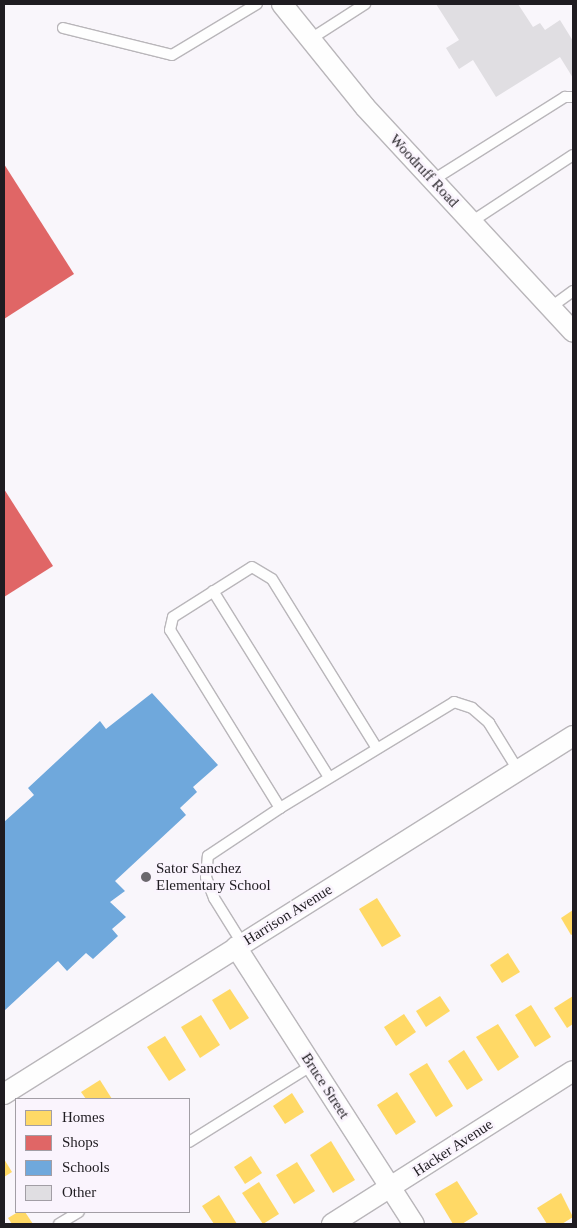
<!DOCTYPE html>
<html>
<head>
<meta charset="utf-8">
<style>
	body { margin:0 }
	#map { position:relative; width:577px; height:1228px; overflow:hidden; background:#f9f6fb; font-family:Georgia,serif }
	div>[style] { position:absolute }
	.homes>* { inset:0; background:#ffd966 }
	.shops>* { inset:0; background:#e06666 }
	.schools>* { inset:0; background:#6fa8dc }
	.building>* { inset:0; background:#e0dee2 }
	.roads { filter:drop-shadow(1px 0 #b9b6ba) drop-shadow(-1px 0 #b9b6ba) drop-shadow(0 1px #b9b6ba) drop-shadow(0 -1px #b9b6ba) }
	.service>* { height:10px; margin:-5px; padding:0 5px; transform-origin:5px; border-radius:5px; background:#fefefe }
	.minor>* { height:20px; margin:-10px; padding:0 10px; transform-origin:10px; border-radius:10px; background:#fefefe }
	.dots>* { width:14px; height:14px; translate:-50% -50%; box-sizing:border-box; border:2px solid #faf4fd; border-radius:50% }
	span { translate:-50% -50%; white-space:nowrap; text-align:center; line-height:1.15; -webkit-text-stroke:5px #faf4fd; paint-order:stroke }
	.street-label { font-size:15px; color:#1f1c21 }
	.poi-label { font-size:15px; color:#1f1c21 }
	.left { translate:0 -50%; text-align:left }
	.frame { position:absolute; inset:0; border:5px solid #1f1c21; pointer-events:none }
	.legend { position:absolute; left:15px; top:1098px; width:175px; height:115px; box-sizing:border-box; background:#faf4fd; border:1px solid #a29ea5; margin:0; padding:6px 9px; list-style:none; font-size:15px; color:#1f1c21 }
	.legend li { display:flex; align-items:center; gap:10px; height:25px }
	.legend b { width:25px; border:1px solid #a29ea5 }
</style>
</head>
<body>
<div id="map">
	<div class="homes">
		<i style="clip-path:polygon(377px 898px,401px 936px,382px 947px,359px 909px)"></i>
		<i style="clip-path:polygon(573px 910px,573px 934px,571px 935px,561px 918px)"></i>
		<i style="clip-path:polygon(508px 953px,520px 972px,502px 983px,490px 965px)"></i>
		<i style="clip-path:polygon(230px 989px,249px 1018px,230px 1030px,212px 1000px)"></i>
		<i style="clip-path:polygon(440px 996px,450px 1011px,426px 1027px,416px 1011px)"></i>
		<i style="clip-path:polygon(573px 996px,573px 1024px,567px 1028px,554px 1008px)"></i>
		<i style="clip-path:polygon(531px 1005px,551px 1037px,535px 1047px,515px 1015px)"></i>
		<i style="clip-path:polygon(404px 1014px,416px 1032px,396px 1046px,384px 1027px)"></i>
		<i style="clip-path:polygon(201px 1015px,220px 1045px,200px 1058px,181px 1027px)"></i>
		<i style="clip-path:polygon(498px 1024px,519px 1057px,498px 1071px,476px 1037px)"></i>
		<i style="clip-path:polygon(165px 1036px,186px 1070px,169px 1081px,147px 1047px)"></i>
		<i style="clip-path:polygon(464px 1050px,483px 1080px,467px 1090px,448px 1061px)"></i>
		<i style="clip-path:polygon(427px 1063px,453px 1106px,436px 1117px,409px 1074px)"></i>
		<i style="clip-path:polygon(100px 1080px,112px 1099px,86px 1099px,81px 1092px)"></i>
		<i style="clip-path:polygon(397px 1092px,416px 1122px,396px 1135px,377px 1105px)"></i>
		<i style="clip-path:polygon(292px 1093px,304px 1112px,285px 1124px,273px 1106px)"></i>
		<i style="clip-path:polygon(331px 1141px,355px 1180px,333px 1193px,310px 1155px)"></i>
		<i style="clip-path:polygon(251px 1156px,262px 1173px,245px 1184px,234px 1167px)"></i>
		<i style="clip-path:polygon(4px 1159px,12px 1172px,4px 1177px)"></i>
		<i style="clip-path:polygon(297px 1162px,315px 1191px,294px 1204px,276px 1175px)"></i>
		<i style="clip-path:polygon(457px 1181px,478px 1214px,462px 1224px,453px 1224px,435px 1194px)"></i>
		<i style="clip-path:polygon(259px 1182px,279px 1214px,263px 1224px,242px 1193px)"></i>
		<i style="clip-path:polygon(561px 1193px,573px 1217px,562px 1224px,547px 1224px,537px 1208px)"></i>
		<i style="clip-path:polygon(219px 1195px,237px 1224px,214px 1224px,202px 1206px)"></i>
		<i style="clip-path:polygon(18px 1212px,25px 1212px,33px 1224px,12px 1224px,8px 1218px)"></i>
	</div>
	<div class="shops">
		<i style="clip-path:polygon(4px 164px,74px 274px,4px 319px)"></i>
		<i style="clip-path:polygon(4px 489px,53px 566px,4px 597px)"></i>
	</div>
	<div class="schools">
		<i style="clip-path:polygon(152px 693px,218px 765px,193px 787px,197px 792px,180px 808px,186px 815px,115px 881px,125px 891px,110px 902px,126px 917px,112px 929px,118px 936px,93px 959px,86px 953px,67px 971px,58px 961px,4px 1011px,4px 822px,34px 795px,28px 788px,100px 721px,106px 729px)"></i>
	</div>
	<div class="building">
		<i style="clip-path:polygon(436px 4px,518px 4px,533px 27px,540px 23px,545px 30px,560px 20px,573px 41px,573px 78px,560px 57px,496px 97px,473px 60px,459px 69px,446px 48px,459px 40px)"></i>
	</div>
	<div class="roads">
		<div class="service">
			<i style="left:63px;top:28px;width:112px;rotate:13.9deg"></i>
			<i style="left:172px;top:55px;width:99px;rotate:-31deg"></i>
			<i style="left:309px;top:40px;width:67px;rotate:-32.7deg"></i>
			<i style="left:433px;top:180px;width:156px;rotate:-32.2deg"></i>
			<i style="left:565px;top:97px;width:8px"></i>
			<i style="left:471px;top:222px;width:122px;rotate:-33.3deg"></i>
			<i style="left:551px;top:307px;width:27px;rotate:-36deg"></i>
			<i style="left:213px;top:591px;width:219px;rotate:58.1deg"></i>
			<i style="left:280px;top:808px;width:209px;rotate:-121.7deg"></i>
			<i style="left:170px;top:630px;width:13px;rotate:-77deg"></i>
			<i style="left:173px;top:617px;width:93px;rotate:-32.3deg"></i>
			<i style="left:252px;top:567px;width:23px;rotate:31deg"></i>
			<i style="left:272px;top:579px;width:198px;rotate:58.2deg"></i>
			<i style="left:242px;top:943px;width:53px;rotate:-121.9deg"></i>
			<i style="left:214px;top:898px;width:22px;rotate:-111deg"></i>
			<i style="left:206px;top:877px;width:21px;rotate:-85deg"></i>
			<i style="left:208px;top:856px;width:87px;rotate:-33.7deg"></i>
			<i style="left:280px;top:808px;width:204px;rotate:-31.3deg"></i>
			<i style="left:454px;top:702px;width:19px;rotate:18deg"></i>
			<i style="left:472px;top:708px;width:23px;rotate:41deg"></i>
			<i style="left:489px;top:723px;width:55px;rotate:58.3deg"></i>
			<i style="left:189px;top:1142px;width:145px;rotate:-32deg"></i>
			<i style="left:59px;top:1224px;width:23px;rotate:-31deg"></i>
		</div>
		<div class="minor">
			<i style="left:282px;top:4px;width:132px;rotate:51.1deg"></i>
			<i style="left:365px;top:107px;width:306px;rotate:47.2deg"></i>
			<i style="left:236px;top:947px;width:329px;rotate:57.3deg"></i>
			<i style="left:4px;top:1094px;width:672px;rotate:-32.18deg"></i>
			<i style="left:332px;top:1224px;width:285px;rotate:-32.4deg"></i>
		</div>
	</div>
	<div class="dots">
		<i style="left:146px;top:877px;background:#6b686d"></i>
	</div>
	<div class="street-label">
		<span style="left:424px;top:171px;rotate:47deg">Woodruff Road</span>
		<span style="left:288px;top:915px;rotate:-32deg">Harrison Avenue</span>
		<span style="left:325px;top:1086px;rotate:57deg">Bruce Street</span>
		<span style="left:453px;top:1148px;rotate:-33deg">Hacker Avenue</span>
	</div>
	<div class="poi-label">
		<span class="left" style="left:156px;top:877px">Sator Sanchez<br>Elementary School</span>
	</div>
	<div class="frame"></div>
	<ul class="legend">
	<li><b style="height:14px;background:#ffd966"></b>Homes</li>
	<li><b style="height:14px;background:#e06666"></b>Shops</li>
	<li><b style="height:14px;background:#6fa8dc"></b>Schools</li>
	<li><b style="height:14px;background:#e0dee2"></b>Other</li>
	</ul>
</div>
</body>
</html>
